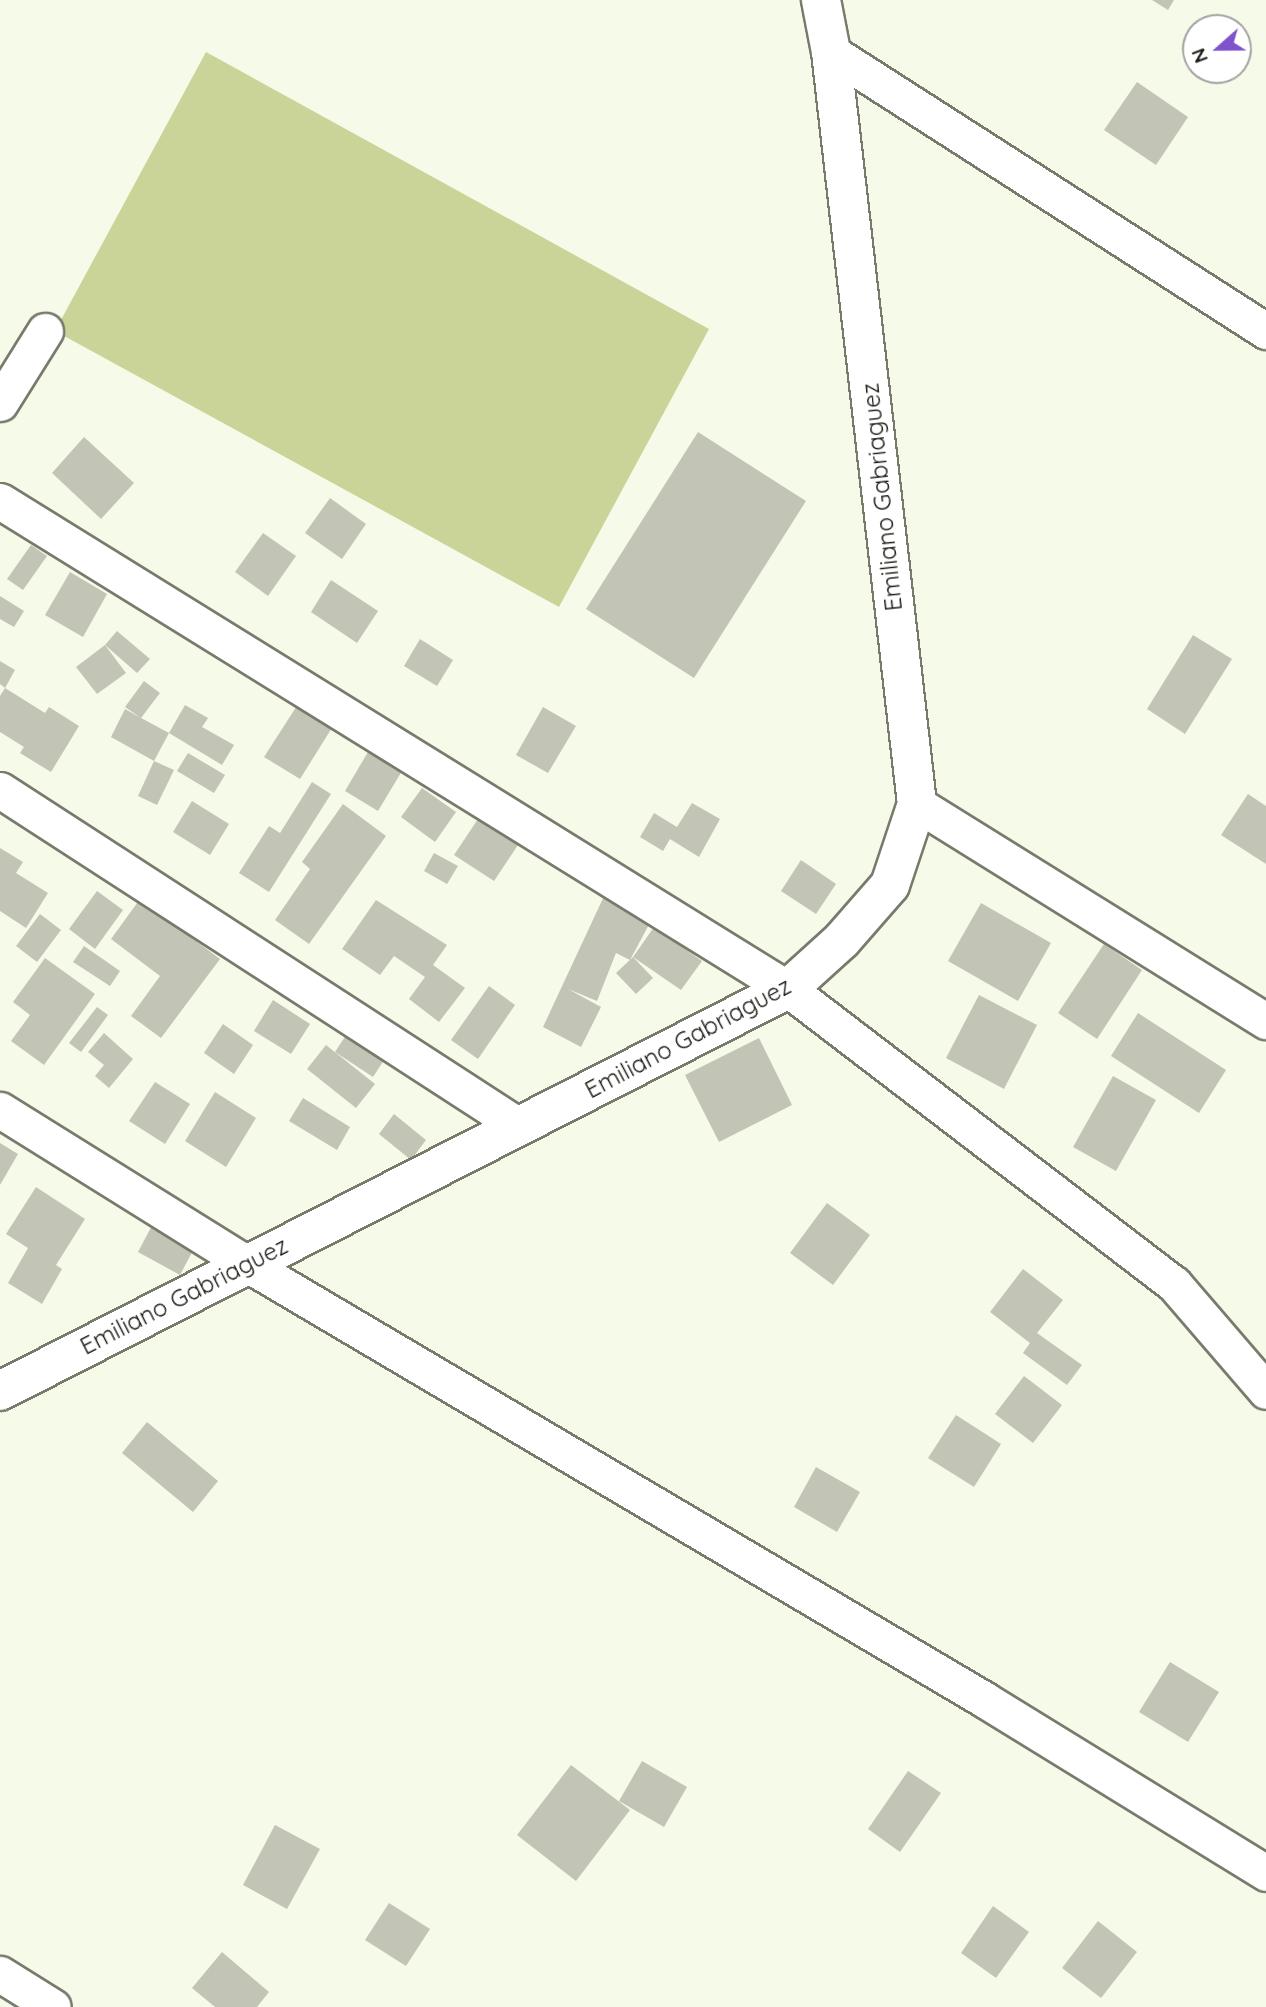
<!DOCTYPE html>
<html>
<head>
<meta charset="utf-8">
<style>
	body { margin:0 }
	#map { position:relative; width:1266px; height:2007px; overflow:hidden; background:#f6fae9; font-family:Quicksand,sans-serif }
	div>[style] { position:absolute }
	.green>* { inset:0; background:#cad499 }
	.building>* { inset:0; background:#c2c5b5 }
	.roads { filter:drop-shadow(2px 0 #787b6c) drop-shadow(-2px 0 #787b6c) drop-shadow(0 2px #787b6c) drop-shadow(0 -2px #787b6c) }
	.minor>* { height:35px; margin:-17.5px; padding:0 17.5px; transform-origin:17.5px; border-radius:17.5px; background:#fff }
	.secondary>* { height:38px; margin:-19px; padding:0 19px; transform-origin:19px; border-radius:19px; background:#fff }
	span { translate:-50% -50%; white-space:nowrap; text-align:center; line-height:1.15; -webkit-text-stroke:6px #fff; paint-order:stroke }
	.street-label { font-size:24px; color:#191b15 }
	.north { position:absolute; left:1182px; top:14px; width:70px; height:70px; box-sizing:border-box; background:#fff; border:2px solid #a3a4a1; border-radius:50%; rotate:249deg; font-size:19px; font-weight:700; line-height:28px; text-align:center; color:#191b15 }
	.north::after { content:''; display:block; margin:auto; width:24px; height:32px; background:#7e53cc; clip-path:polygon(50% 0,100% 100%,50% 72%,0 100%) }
</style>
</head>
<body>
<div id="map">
	<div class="green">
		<i style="clip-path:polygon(206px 52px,709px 329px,559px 607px,55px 331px)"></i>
	</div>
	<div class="building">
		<i style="clip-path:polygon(1152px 0,1174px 0,1168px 10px)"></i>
		<i style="clip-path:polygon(1137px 82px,1188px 117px,1156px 165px,1104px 130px)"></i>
		<i style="clip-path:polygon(698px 432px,806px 501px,694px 678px,586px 609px)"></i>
		<i style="clip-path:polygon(84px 437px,134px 483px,101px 519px,52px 473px)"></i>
		<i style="clip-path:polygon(330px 498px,366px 524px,342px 559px,305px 533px)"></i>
		<i style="clip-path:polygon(263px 533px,296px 556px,268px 596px,235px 572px)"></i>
		<i style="clip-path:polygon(31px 545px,47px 556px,23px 590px,7px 579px)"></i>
		<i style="clip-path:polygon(70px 572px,107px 594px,83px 637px,45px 615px)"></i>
		<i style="clip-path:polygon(331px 580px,378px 611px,357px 643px,311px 612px)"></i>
		<i style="clip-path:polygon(0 596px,24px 611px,14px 627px,0 619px)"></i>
		<i style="clip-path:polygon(117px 631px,150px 659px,137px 673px,105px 645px)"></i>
		<i style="clip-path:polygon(1193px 635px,1232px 659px,1185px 734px,1147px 709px)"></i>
		<i style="clip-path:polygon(420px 639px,453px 660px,437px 686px,404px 666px)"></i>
		<i style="clip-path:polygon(105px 645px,126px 673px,97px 694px,76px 667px)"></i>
		<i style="clip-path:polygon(0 661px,15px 670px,5px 688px,0 684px)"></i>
		<i style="clip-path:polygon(144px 681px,160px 693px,141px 718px,169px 733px,154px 761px,111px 737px,125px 709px,141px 718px,125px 707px)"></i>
		<i style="clip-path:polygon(5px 688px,45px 713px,49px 707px,79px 726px,51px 772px,20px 753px,24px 747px,0 732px,0 696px)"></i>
		<i style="clip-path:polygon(300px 701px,335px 723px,300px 779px,264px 757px)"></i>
		<i style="clip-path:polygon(185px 705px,208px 718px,202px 727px,234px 745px,222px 765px,169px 733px)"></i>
		<i style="clip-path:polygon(543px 707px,576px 726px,548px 773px,516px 755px)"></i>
		<i style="clip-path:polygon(368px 752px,402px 771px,378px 811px,345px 791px)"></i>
		<i style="clip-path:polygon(188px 753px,225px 775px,214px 793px,177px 771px)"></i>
		<i style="clip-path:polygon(154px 761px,174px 770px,157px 805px,138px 796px)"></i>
		<i style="clip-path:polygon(312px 782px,331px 794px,269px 892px,239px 873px,269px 826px,280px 833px)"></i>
		<i style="clip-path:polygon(422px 788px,456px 812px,435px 842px,401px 817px)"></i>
		<i style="clip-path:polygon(1248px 794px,1266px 806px,1266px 864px,1221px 835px)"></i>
		<i style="clip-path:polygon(192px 801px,229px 824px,210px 855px,173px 832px)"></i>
		<i style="clip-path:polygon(692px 803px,720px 819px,699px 857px,670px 839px,663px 851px,640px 837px,654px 813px,677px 827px)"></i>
		<i style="clip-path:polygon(343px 804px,386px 836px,309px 944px,275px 920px,310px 869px,302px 862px)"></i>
		<i style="clip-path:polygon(480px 816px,520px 842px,494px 881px,454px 855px)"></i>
		<i style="clip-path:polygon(0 848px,23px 862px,16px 873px,48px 893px,26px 928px,0 911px)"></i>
		<i style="clip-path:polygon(434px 853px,458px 866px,447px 884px,424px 871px)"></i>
		<i style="clip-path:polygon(801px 860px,836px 884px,816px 914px,781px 891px)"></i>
		<i style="clip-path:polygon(97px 891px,123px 910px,95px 949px,69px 929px)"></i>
		<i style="clip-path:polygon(605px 894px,652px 919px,630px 960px,616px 953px,597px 1001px,568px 989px,601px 1007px,581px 1047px,543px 1027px)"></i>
		<i style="clip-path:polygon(140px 899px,220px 959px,161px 1038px,131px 1016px,160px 976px,111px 939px)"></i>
		<i style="clip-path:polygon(376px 900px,447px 945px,433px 965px,465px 988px,439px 1022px,409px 999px,425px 977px,394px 956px,380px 975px,342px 949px)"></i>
		<i style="clip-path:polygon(981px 903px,1051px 943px,1018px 1001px,948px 961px)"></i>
		<i style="clip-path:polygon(40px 914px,61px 930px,37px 962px,16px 946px)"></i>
		<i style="clip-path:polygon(654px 927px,702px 961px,681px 990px,633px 957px)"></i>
		<i style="clip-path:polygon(1104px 944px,1142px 970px,1097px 1039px,1058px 1013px)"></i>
		<i style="clip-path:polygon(84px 946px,120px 971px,110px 986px,73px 962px)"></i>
		<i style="clip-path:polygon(633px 957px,653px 978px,636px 994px,616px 973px)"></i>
		<i style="clip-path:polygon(45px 958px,95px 994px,44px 1065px,11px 1041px,30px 1015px,13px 1002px)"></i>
		<i style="clip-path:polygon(489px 986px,515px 1005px,478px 1059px,451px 1040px)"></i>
		<i style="clip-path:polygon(979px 995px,1037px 1025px,1004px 1089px,946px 1058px)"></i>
		<i style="clip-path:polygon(273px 1000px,310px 1024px,291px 1054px,254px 1031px)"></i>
		<i style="clip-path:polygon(97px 1007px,108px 1015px,81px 1052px,69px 1043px)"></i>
		<i style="clip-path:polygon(1138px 1013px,1226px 1070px,1199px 1113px,1111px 1056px)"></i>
		<i style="clip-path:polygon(223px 1024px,253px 1045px,234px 1074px,204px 1053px)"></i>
		<i style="clip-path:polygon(348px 1032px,386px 1057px,373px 1077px,335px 1052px)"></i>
		<i style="clip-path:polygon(104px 1033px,133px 1059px,109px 1088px,95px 1076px,104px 1065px,88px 1052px)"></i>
		<i style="clip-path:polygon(759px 1038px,792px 1105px,719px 1142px,685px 1075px)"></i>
		<i style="clip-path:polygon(326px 1045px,375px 1084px,356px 1108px,307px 1069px)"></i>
		<i style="clip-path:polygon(1113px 1076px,1156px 1100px,1116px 1171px,1073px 1147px)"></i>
		<i style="clip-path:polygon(155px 1082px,190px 1104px,165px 1144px,129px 1121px)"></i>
		<i style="clip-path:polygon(215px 1092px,256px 1118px,226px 1167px,185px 1141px)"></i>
		<i style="clip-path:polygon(303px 1098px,350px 1127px,337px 1150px,289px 1121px)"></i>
		<i style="clip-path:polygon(394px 1114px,426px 1140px,411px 1160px,379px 1134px)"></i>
		<i style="clip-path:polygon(0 1143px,18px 1154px,0 1185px)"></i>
		<i style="clip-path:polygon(36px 1187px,85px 1219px,56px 1265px,62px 1269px,42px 1304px,8px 1283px,28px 1248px,6px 1234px)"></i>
		<i style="clip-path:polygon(827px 1203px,870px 1235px,833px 1285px,790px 1253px)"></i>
		<i style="clip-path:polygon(157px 1216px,199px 1239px,180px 1275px,138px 1252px)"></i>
		<i style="clip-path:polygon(1023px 1269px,1063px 1300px,1037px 1333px,1082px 1365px,1067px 1385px,1023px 1353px,1030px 1343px,990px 1312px)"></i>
		<i style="clip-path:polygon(1024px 1376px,1062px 1405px,1033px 1443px,995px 1414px)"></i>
		<i style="clip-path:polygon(956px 1415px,1001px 1444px,974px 1487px,928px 1458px)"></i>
		<i style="clip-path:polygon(147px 1422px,218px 1481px,193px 1512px,122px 1453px)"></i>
		<i style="clip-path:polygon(816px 1467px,860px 1492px,837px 1532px,794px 1507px)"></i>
		<i style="clip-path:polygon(1170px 1662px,1219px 1692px,1188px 1742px,1139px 1712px)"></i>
		<i style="clip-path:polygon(642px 1761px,687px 1787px,664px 1827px,619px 1801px)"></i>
		<i style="clip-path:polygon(571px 1765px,630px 1810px,576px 1881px,517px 1835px)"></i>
		<i style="clip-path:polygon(908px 1771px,941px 1793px,900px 1852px,868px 1829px)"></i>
		<i style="clip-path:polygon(275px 1825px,320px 1849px,287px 1909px,243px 1885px)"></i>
		<i style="clip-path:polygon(389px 1903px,430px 1929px,406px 1966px,365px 1940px)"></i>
		<i style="clip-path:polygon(993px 1906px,1029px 1932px,996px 1978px,961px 1953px)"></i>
		<i style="clip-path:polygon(1098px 1921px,1137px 1952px,1101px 1998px,1062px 1968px)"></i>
		<i style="clip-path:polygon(222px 1952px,269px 1992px,257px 2007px,215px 2007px,192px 1988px)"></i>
	</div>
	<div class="roads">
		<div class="minor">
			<i style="left:831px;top:52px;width:517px;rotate:32.68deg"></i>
			<i style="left:0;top:403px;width:85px;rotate:-58deg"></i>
			<i style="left:0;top:501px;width:927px;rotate:31.77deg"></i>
			<i style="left:788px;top:989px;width:486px;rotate:37.4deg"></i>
			<i style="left:1174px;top:1284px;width:141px;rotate:49.3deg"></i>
			<i style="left:0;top:790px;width:618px;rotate:32.92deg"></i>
			<i style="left:917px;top:804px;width:411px;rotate:31.9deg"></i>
			<i style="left:0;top:1110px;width:291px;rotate:31.9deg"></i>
			<i style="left:247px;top:1264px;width:857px;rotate:30.57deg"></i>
			<i style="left:985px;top:1700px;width:330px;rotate:31.6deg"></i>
			<i style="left:0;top:1974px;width:62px;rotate:31.9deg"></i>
		</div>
		<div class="secondary">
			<i style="left:0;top:1391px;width:885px;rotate:-27.03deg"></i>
			<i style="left:788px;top:989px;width:73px;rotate:-42.2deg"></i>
			<i style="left:842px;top:940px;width:73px;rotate:-48.9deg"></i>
			<i style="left:890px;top:885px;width:85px;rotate:-71.6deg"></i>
			<i style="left:917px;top:804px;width:757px;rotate:-96.52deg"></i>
			<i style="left:831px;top:52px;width:53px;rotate:-100.9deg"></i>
		</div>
	</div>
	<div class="street-label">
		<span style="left:882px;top:497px;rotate:-96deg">Emiliano Gabriaguez</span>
		<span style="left:688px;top:1038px;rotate:-28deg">Emiliano Gabriaguez</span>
		<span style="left:184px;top:1296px;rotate:-27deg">Emiliano Gabriaguez</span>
	</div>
	<div class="north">N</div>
</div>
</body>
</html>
